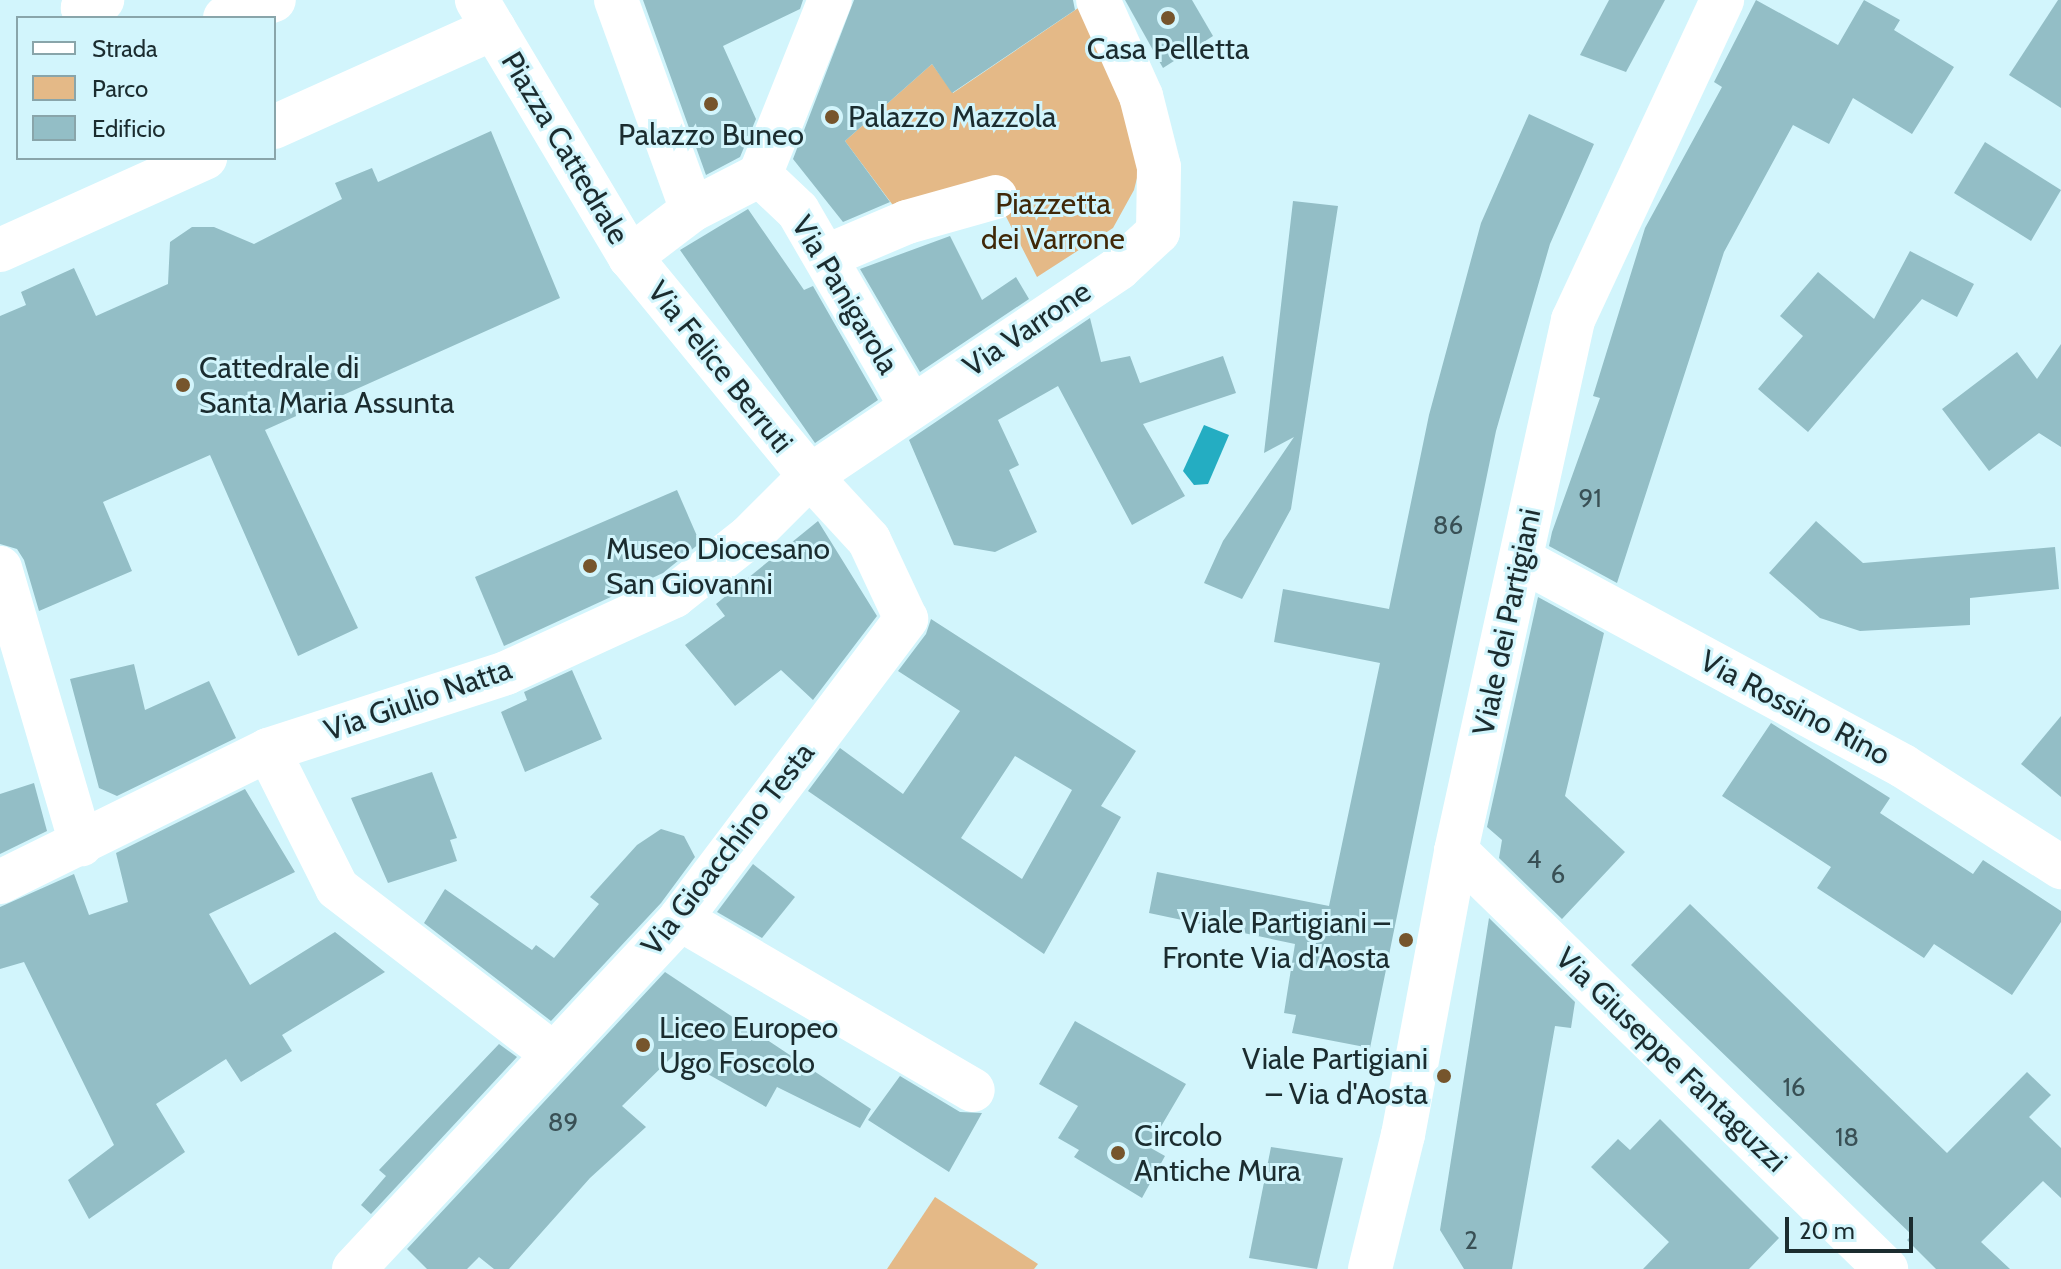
<!DOCTYPE html>
<html>
<head>
<meta charset="utf-8">
<style>
	body { margin:0 }
	#map { position:relative; width:2061px; height:1269px; overflow:hidden; background:#d2f5fc; font-family:Cabin,sans-serif }
	div>[style] { position:absolute }
	.green>* { inset:0; background:#e4b987 }
	.water>* { inset:0; background:#24adc2 }
	.building>* { inset:0; background:#93bec6 }
	.minor>* { height:44px; margin:-22px; padding:0 22px; transform-origin:22px; border-radius:22px; background:#fff }
	.dots>* { width:22px; height:22px; translate:-50% -50%; box-sizing:border-box; border:4px solid #d2f5fc; border-radius:50% }
	span { translate:-50% -50%; white-space:nowrap; text-align:center; line-height:1.15; -webkit-text-stroke:6px #d2f5fc; paint-order:stroke }
	.number-label { font-size:26px; color:#395055 }
	.number-label span { -webkit-text-stroke-width:0 }
	.poi-label { font-size:30px; color:#1b2c2f }
	.left { translate:0 -50%; text-align:left }
	.right { translate:-100% -50%; text-align:right }
	.street-label { font-size:30px; color:#1b2c2f }
	.park-label { font-size:30px; color:#402808 }
	.legend { position:absolute; left:16px; top:16px; width:260px; height:144px; box-sizing:border-box; background:#d2f5fc; border:2px solid #89a5aa; margin:0; padding:10px 14px; list-style:none; font-size:24px; color:#1b2c2f }
	.legend li { display:flex; align-items:center; gap:16px; height:40px }
	.legend b { width:40px; border:2px solid #89a5aa }
	.scale { position:absolute; left:1785px; top:1217px; width:128px; height:36px; box-sizing:border-box; border:4px solid #1b2c2f; border-top:0; padding-left:10px; font-size:24px; line-height:28px; white-space:nowrap; color:#1b2c2f; -webkit-text-stroke:6px #d2f5fc; paint-order:stroke }
</style>
</head>
<body>
<div id="map">
	<div class="green">
		<i style="clip-path:polygon(1090px 0,1143px 154px,1134px 190px,1113px 228px,1037px 277px,996px 197px,898px 212px,845px 141px,932px 64px,953px 93px)"></i>
		<i style="clip-path:polygon(935px 1197px,1038px 1264px,1034px 1269px,887px 1269px)"></i>
	</div>
	<div class="water">
		<i style="clip-path:polygon(1204px 425px,1229px 435px,1208px 484px,1194px 485px,1183px 471px)"></i>
	</div>
	<div class="building">
		<i style="clip-path:polygon(643px 0,803px 0,800px 9px,723px 46px,756px 119px,740px 157px,706px 175px)"></i>
		<i style="clip-path:polygon(854px 0,1073px 0,1075px 10px,952px 93px,932px 64px,845px 141px,890px 202px,843px 222px,793px 159px)"></i>
		<i style="clip-path:polygon(1125px 0,1192px 0,1213px 36px,1163px 68px)"></i>
		<i style="clip-path:polygon(1609px 0,1665px 0,1626px 72px,1580px 55px)"></i>
		<i style="clip-path:polygon(1756px 0,1838px 45px,1864px 0,1900px 20px,1894px 30px,1954px 67px,1912px 134px,1853px 98px,1829px 144px,1793px 125px,1724px 252px,1617px 583px,1549px 546px,1552px 532px,1600px 398px,1593px 396px,1645px 228px,1722px 87px,1714px 82px)"></i>
		<i style="clip-path:polygon(2058px 0,2061px 0,2061px 108px,2009px 75px)"></i>
		<i style="clip-path:polygon(1529px 114px,1594px 144px,1550px 244px,1496px 431px,1370px 1048px,1292px 1033px,1296px 1015px,1284px 1013px,1295px 944px,1149px 913px,1157px 872px,1329px 906px,1380px 663px,1274px 642px,1283px 589px,1389px 609px,1429px 415px,1481px 223px)"></i>
		<i style="clip-path:polygon(491px 131px,560px 298px,265px 430px,358px 628px,298px 656px,210px 455px,103px 502px,132px 571px,39px 611px,24px 560px,17px 549px,0 544px,0 316px,26px 305px,21px 292px,74px 268px,96px 316px,168px 284px,170px 242px,192px 227px,214px 227px,254px 244px,342px 199px,335px 183px,372px 168px,378px 182px)"></i>
		<i style="clip-path:polygon(1985px 142px,2061px 190px,2031px 241px,1954px 193px)"></i>
		<i style="clip-path:polygon(1293px 201px,1338px 206px,1291px 509px,1242px 599px,1204px 583px,1223px 541px,1294px 437px,1264px 453px)"></i>
		<i style="clip-path:polygon(748px 209px,804px 290px,813px 286px,878px 400px,815px 443px,680px 250px)"></i>
		<i style="clip-path:polygon(950px 236px,982px 300px,1016px 277px,1029px 299px,920px 372px,860px 269px)"></i>
		<i style="clip-path:polygon(1910px 251px,1974px 284px,1957px 317px,1922px 299px,1808px 432px,1758px 389px,1803px 336px,1780px 316px,1818px 272px,1874px 319px)"></i>
		<i style="clip-path:polygon(1090px 318px,1101px 362px,1130px 356px,1140px 383px,1223px 356px,1236px 393px,1143px 424px,1185px 496px,1132px 525px,1058px 386px,998px 420px,1019px 465px,1009px 470px,1037px 532px,995px 552px,954px 545px,909px 440px)"></i>
		<i style="clip-path:polygon(2061px 344px,2061px 447px,2039px 433px,1989px 471px,1942px 409px,2017px 352px,2037px 379px)"></i>
		<i style="clip-path:polygon(677px 490px,700px 543px,663px 573px,504px 646px,475px 577px)"></i>
		<i style="clip-path:polygon(818px 521px,877px 616px,813px 700px,781px 670px,735px 706px,685px 645px,725px 616px,716px 604px)"></i>
		<i style="clip-path:polygon(1816px 521px,1863px 563px,2055px 547px,2059px 589px,1970px 598px,1970px 625px,1860px 631px,1820px 618px,1769px 573px)"></i>
		<i style="clip-path:polygon(1538px 597px,1604px 633px,1565px 796px,1625px 852px,1562px 919px,1499px 858px,1502px 840px,1487px 827px)"></i>
		<i style="clip-path:polygon(evenodd,931px 619px,1136px 751px,1101px 806px,1121px 817px,1044px 954px,808px 791px,840px 748px,903px 794px,960px 711px,898px 671px,926px 634px,931px 619px,1015px 756px,1072px 790px,1022px 879px,961px 838px,1015px 756px)"></i>
		<i style="clip-path:polygon(134px 664px,145px 710px,209px 681px,236px 738px,117px 796px,99px 788px,70px 679px)"></i>
		<i style="clip-path:polygon(572px 670px,602px 739px,525px 772px,501px 712px,527px 700px,524px 692px)"></i>
		<i style="clip-path:polygon(2061px 716px,2061px 797px,2021px 764px)"></i>
		<i style="clip-path:polygon(1771px 723px,1890px 798px,1880px 813px,1973px 874px,1983px 860px,2061px 911px,2061px 922px,2012px 995px,1934px 944px,1924px 958px,1817px 888px,1831px 867px,1722px 796px)"></i>
		<i style="clip-path:polygon(432px 772px,457px 838px,450px 840px,457px 861px,388px 883px,351px 798px)"></i>
		<i style="clip-path:polygon(34px 783px,47px 831px,0 854px,0 794px)"></i>
		<i style="clip-path:polygon(245px 789px,295px 872px,209px 914px,250px 985px,335px 932px,385px 972px,282px 1035px,292px 1051px,241px 1082px,226px 1059px,156px 1104px,185px 1152px,89px 1219px,68px 1180px,114px 1145px,24px 962px,0 969px,0 907px,74px 874px,89px 915px,128px 902px,116px 853px)"></i>
		<i style="clip-path:polygon(661px 829px,684px 836px,695px 857px,661px 903px,551px 1021px,424px 923px,445px 889px,532px 950px,536px 945px,554px 958px,599px 904px,590px 897px,637px 845px)"></i>
		<i style="clip-path:polygon(753px 864px,795px 897px,762px 938px,717px 912px)"></i>
		<i style="clip-path:polygon(1690px 904px,1947px 1153px,2027px 1072px,2051px 1095px,2029px 1117px,2061px 1148px,2061px 1198px,2043px 1181px,1981px 1242px,2010px 1269px,1936px 1269px,1907px 1240px,1912px 1235px,1631px 965px)"></i>
		<i style="clip-path:polygon(1489px 918px,1575px 1002px,1571px 1028px,1555px 1026px,1512px 1269px,1464px 1269px,1440px 1230px)"></i>
		<i style="clip-path:polygon(665px 972px,871px 1109px,860px 1128px,777px 1087px,766px 1107px,674px 1055px,622px 1106px,646px 1127px,590px 1178px,509px 1269px,494px 1269px,479px 1257px,467px 1269px,427px 1269px,407px 1249px)"></i>
		<i style="clip-path:polygon(1075px 1021px,1186px 1084px,1149px 1147px,1165px 1156px,1142px 1198px,1074px 1157px,1079px 1150px,1058px 1138px,1078px 1106px,1039px 1084px)"></i>
		<i style="clip-path:polygon(499px 1044px,517px 1057px,371px 1214px,361px 1205px,386px 1176px,379px 1170px)"></i>
		<i style="clip-path:polygon(900px 1076px,960px 1112px,982px 1113px,949px 1172px,868px 1120px)"></i>
		<i style="clip-path:polygon(1660px 1119px,1779px 1238px,1749px 1269px,1643px 1269px,1669px 1242px,1591px 1167px,1618px 1139px,1630px 1150px)"></i>
		<i style="clip-path:polygon(1271px 1147px,1343px 1158px,1317px 1269px,1249px 1258px)"></i>
	</div>
	<div class="minor">
		<i style="left:616px;top:0;width:223px;rotate:70.1deg"></i>
		<i style="left:692px;top:210px;width:78px;rotate:142.8deg"></i>
		<i style="left:95px;top:18px;width:16px;rotate:-140deg"></i>
		<i style="left:83px;top:8px;width:21px;rotate:-23deg"></i>
		<i style="left:225px;top:18px;width:52px;rotate:-20.2deg"></i>
		<i style="left:274px;top:127px;width:241px;rotate:-24.2deg"></i>
		<i style="left:760px;top:175px;width:188px;rotate:-68.2deg"></i>
		<i style="left:692px;top:210px;width:76px;rotate:-27.2deg"></i>
		<i style="left:760px;top:175px;width:52px;rotate:43.5deg"></i>
		<i style="left:798px;top:211px;width:225px;rotate:59.9deg"></i>
		<i style="left:0;top:250px;width:225px;rotate:-24.2deg"></i>
		<i style="left:827px;top:256px;width:87px;rotate:-23deg"></i>
		<i style="left:907px;top:222px;width:92px;rotate:-15.7deg"></i>
		<i style="left:1522px;top:560px;width:433px;rotate:28.4deg"></i>
		<i style="left:1903px;top:766px;width:188px;rotate:32.6deg"></i>
		<i style="left:0;top:568px;width:288px;rotate:73.6deg"></i>
		<i style="left:268px;top:750px;width:154px;rotate:63.4deg"></i>
		<i style="left:337px;top:888px;width:270px;rotate:37.5deg"></i>
		<i style="left:1456px;top:851px;width:600px;rotate:44.19deg"></i>
		<i style="left:0;top:882px;width:299px;rotate:-26.2deg"></i>
		<i style="left:268px;top:750px;width:250px;rotate:-17.9deg"></i>
		<i style="left:506px;top:673px;width:185px;rotate:-24.6deg"></i>
		<i style="left:674px;top:596px;width:95px;rotate:-38.2deg"></i>
		<i style="left:749px;top:537px;width:86px;rotate:-45deg"></i>
		<i style="left:810px;top:476px;width:372px;rotate:-33.9deg"></i>
		<i style="left:1119px;top:268px;width:53px;rotate:-42.7deg"></i>
		<i style="left:1158px;top:232px;width:65px;rotate:-89.1deg"></i>
		<i style="left:1159px;top:167px;width:73px;rotate:-104.2deg"></i>
		<i style="left:1141px;top:96px;width:105px;rotate:-114.1deg"></i>
		<i style="left:680px;top:919px;width:339px;rotate:30.3deg"></i>
		<i style="left:354px;top:1269px;width:478px;rotate:-47deg"></i>
		<i style="left:680px;top:919px;width:376px;rotate:-53deg"></i>
		<i style="left:906px;top:619px;width:87px;rotate:-115.1deg"></i>
		<i style="left:869px;top:540px;width:87px;rotate:-132.7deg"></i>
		<i style="left:810px;top:476px;width:283px;rotate:-129.4deg"></i>
		<i style="left:630px;top:257px;width:299px;rotate:-120.8deg"></i>
		<i style="left:1370px;top:1269px;width:138px;rotate:-76.2deg"></i>
		<i style="left:1403px;top:1135px;width:289px;rotate:-79.4deg"></i>
		<i style="left:1456px;top:851px;width:544px;rotate:-77.57deg"></i>
		<i style="left:1573px;top:320px;width:353px;rotate:-65deg"></i>
	</div>
	<div class="dots">
		<i style="left:1168px;top:18px;background:#76552c"></i>
		<i style="left:711px;top:104px;background:#76552c"></i>
		<i style="left:832px;top:117px;background:#76552c"></i>
		<i style="left:183px;top:385px;background:#76552c"></i>
		<i style="left:590px;top:566px;background:#76552c"></i>
		<i style="left:1406px;top:940px;background:#76552c"></i>
		<i style="left:643px;top:1045px;background:#76552c"></i>
		<i style="left:1444px;top:1076px;background:#76552c"></i>
		<i style="left:1118px;top:1153px;background:#76552c"></i>
	</div>
	<div class="number-label">
		<span style="left:1590px;top:499px">91</span>
		<span style="left:1448px;top:526px">86</span>
		<span style="left:1534px;top:860px">4</span>
		<span style="left:1558px;top:875px">6</span>
		<span style="left:1794px;top:1088px">16</span>
		<span style="left:563px;top:1123px">89</span>
		<span style="left:1847px;top:1138px">18</span>
		<span style="left:1471px;top:1241px">2</span>
	</div>
	<div class="poi-label">
		<span style="left:1168px;top:49px">Casa Pelletta</span>
		<span class="left" style="left:848px;top:117px">Palazzo Mazzola</span>
		<span style="left:711px;top:135px">Palazzo Buneo</span>
		<span class="left" style="left:199px;top:385px">Cattedrale di<br>Santa Maria Assunta</span>
		<span class="left" style="left:606px;top:566px">Museo Diocesano<br>San Giovanni</span>
		<span class="right" style="left:1390px;top:940px">Viale Partigiani –<br>Fronte Via d'Aosta</span>
		<span class="left" style="left:659px;top:1045px">Liceo Europeo<br>Ugo Foscolo</span>
		<span class="right" style="left:1428px;top:1076px">Viale Partigiani<br>– Via d'Aosta</span>
		<span class="left" style="left:1134px;top:1153px">Circolo<br>Antiche Mura</span>
	</div>
	<div class="street-label">
		<span style="left:565px;top:148px;rotate:59deg">Piazza Cattedrale</span>
		<span style="left:845px;top:295px;rotate:59deg">Via Panigarola</span>
		<span style="left:1027px;top:329px;rotate:-34deg">Via Varrone</span>
		<span style="left:720px;top:367px;rotate:51deg">Via Felice Berruti</span>
		<span style="left:1507px;top:622px;rotate:-78deg">Viale dei Partigiani</span>
		<span style="left:418px;top:700px;rotate:-19deg">Via Giulio Natta</span>
		<span style="left:1795px;top:708px;rotate:28deg">Via Rossino Rino</span>
		<span style="left:728px;top:849px;rotate:-52deg">Via Gioacchino Testa</span>
		<span style="left:1671px;top:1060px;rotate:44deg">Via Giuseppe Fantaguzzi</span>
	</div>
	<div class="park-label">
		<span style="left:1053px;top:221px">Piazzetta<br>dei Varrone</span>
	</div>
	<ul class="legend">
	<li><b style="height:10px;background:#fff"></b>Strada</li>
	<li><b style="height:22px;background:#e4b987"></b>Parco</li>
	<li><b style="height:22px;background:#93bec6"></b>Edificio</li>
	</ul>
	<div class="scale">20 m</div>
</div>
</body>
</html>
